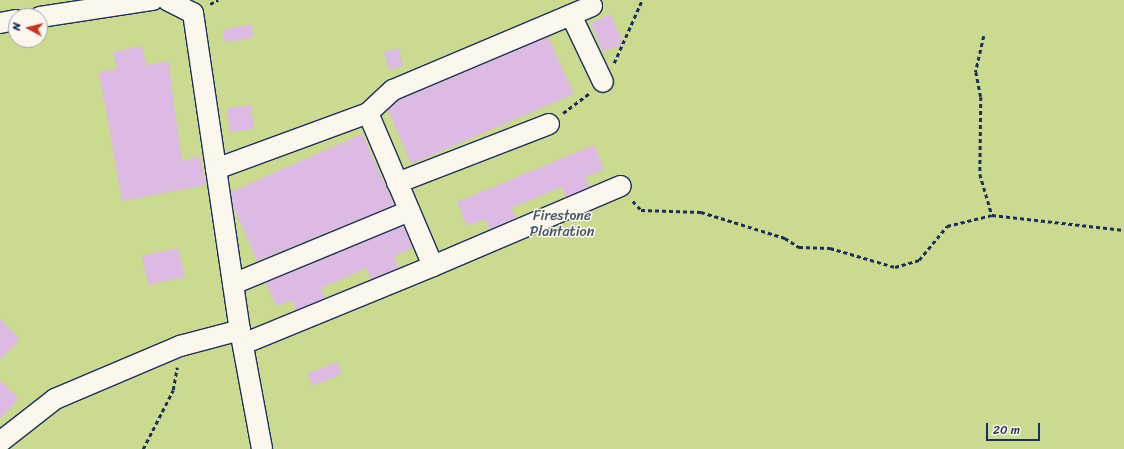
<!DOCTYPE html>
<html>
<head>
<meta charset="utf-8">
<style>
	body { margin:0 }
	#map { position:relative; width:1124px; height:449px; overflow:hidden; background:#f2e5ea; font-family:Sriracha,sans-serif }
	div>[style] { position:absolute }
	.green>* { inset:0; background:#cada8e }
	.building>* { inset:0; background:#ddbae4 }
	.path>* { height:2.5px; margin-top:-1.25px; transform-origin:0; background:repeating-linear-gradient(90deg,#1b2f5e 0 4px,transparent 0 7px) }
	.roads { filter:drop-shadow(1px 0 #1b2f5e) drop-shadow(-1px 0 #1b2f5e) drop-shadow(0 1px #1b2f5e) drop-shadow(0 -1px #1b2f5e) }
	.minor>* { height:20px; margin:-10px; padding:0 10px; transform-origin:10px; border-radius:10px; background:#fbf7ec }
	span { translate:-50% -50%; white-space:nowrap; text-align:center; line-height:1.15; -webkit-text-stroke:3px #fbf7ec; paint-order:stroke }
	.park-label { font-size:14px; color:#475a6a }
	.north { position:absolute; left:8px; top:8px; width:40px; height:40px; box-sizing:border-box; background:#fbf7ec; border:1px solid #a1a7b3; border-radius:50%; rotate:277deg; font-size:11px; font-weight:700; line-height:16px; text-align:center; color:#1b2f5e }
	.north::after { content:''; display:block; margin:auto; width:14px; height:18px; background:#c8321e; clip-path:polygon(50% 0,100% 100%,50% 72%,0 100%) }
	.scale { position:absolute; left:986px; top:423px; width:54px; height:18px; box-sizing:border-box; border:2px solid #1b2f5e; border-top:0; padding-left:5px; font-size:12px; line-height:14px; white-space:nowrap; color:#1b2f5e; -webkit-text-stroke:3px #fbf7ec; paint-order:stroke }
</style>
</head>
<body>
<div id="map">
	<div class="green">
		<i style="clip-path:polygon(evenodd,0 0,1124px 0,1124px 449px,0 449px,0 0,16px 16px,40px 16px,40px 40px,16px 40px,16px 16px)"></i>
	</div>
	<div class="building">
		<i style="clip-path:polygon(611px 14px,623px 44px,603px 52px,591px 23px)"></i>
		<i style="clip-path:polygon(251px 24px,254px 37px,225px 43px,223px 30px)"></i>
		<i style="clip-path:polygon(548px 37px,574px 94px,411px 164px,388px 110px,399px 100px)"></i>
		<i style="clip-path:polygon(142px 46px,146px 65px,168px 61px,182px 161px,200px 156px,206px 185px,122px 201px,99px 72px,117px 69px,113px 52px)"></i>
		<i style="clip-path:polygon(398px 48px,403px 66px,389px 70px,384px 52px)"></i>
		<i style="clip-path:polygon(251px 105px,254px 129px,230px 132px,227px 108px)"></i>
		<i style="clip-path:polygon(362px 134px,394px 205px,257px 261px,233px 206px,231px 192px)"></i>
		<i style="clip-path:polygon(594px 145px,604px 170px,585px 177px,590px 187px,566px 197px,562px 187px,511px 208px,516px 218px,490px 229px,485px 219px,467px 226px,457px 202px)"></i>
		<i style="clip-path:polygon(403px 226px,413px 248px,394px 256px,399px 268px,371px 279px,367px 268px,321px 288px,325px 298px,296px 310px,292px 300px,276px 306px,266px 283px)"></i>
		<i style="clip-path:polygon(178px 248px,185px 277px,148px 285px,142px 256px)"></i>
		<i style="clip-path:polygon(0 319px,20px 339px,0 360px)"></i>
		<i style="clip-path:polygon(337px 362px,342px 374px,312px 386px,307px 374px)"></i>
		<i style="clip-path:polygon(0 380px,19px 399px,0 419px)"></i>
	</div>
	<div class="path">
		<i style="left:210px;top:4px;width:9px;rotate:-27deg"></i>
		<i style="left:984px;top:36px;width:37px;rotate:103deg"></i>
		<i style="left:976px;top:72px;width:25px;rotate:79deg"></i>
		<i style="left:981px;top:97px;width:77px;rotate:90.7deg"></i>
		<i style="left:980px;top:174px;width:43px;rotate:73.7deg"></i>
		<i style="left:614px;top:63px;width:69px;rotate:-66deg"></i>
		<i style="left:563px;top:113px;width:34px;rotate:-37deg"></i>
		<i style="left:633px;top:201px;width:12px;rotate:48deg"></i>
		<i style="left:641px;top:210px;width:60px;rotate:1.9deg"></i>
		<i style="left:701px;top:212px;width:88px;rotate:17.2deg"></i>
		<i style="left:785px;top:238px;width:17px;rotate:33deg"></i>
		<i style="left:799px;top:247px;width:31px;rotate:2deg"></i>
		<i style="left:830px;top:248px;width:68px;rotate:16.3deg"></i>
		<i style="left:895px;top:267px;width:25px;rotate:-16deg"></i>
		<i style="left:919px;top:260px;width:44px;rotate:-50.5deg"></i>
		<i style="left:947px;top:226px;width:46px;rotate:-13.7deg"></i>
		<i style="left:992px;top:215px;width:133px;rotate:6.5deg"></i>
		<i style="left:143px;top:449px;width:66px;rotate:-63deg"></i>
		<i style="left:173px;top:390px;width:23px;rotate:-80deg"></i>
	</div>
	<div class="roads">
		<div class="minor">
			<i style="left:167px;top:0;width:29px;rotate:27deg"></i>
			<i style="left:193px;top:13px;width:320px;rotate:81.6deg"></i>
			<i style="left:240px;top:330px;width:121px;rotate:79.5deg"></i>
			<i style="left:571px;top:15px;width:74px;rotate:64.5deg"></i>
			<i style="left:40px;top:17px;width:114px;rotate:-8.6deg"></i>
			<i style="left:0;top:23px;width:16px;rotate:-11deg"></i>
			<i style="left:216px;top:169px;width:162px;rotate:-20.2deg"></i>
			<i style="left:368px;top:113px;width:34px;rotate:-43deg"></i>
			<i style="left:393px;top:90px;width:216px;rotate:-22.9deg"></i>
			<i style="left:397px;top:183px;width:163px;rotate:-21.2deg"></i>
			<i style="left:433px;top:266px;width:204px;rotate:-23.1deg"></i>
			<i style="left:233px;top:284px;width:191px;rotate:-22.5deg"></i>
			<i style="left:243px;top:344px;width:205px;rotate:-22.3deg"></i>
			<i style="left:433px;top:266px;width:166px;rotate:-113deg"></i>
			<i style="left:0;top:442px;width:70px;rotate:-38deg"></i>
			<i style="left:55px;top:399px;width:136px;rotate:-23deg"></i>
			<i style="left:180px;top:346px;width:62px;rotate:-14.9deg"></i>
		</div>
	</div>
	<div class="park-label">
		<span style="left:562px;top:224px">Firestone<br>Plantation</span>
	</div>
	<div class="north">N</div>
	<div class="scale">20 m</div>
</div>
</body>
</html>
